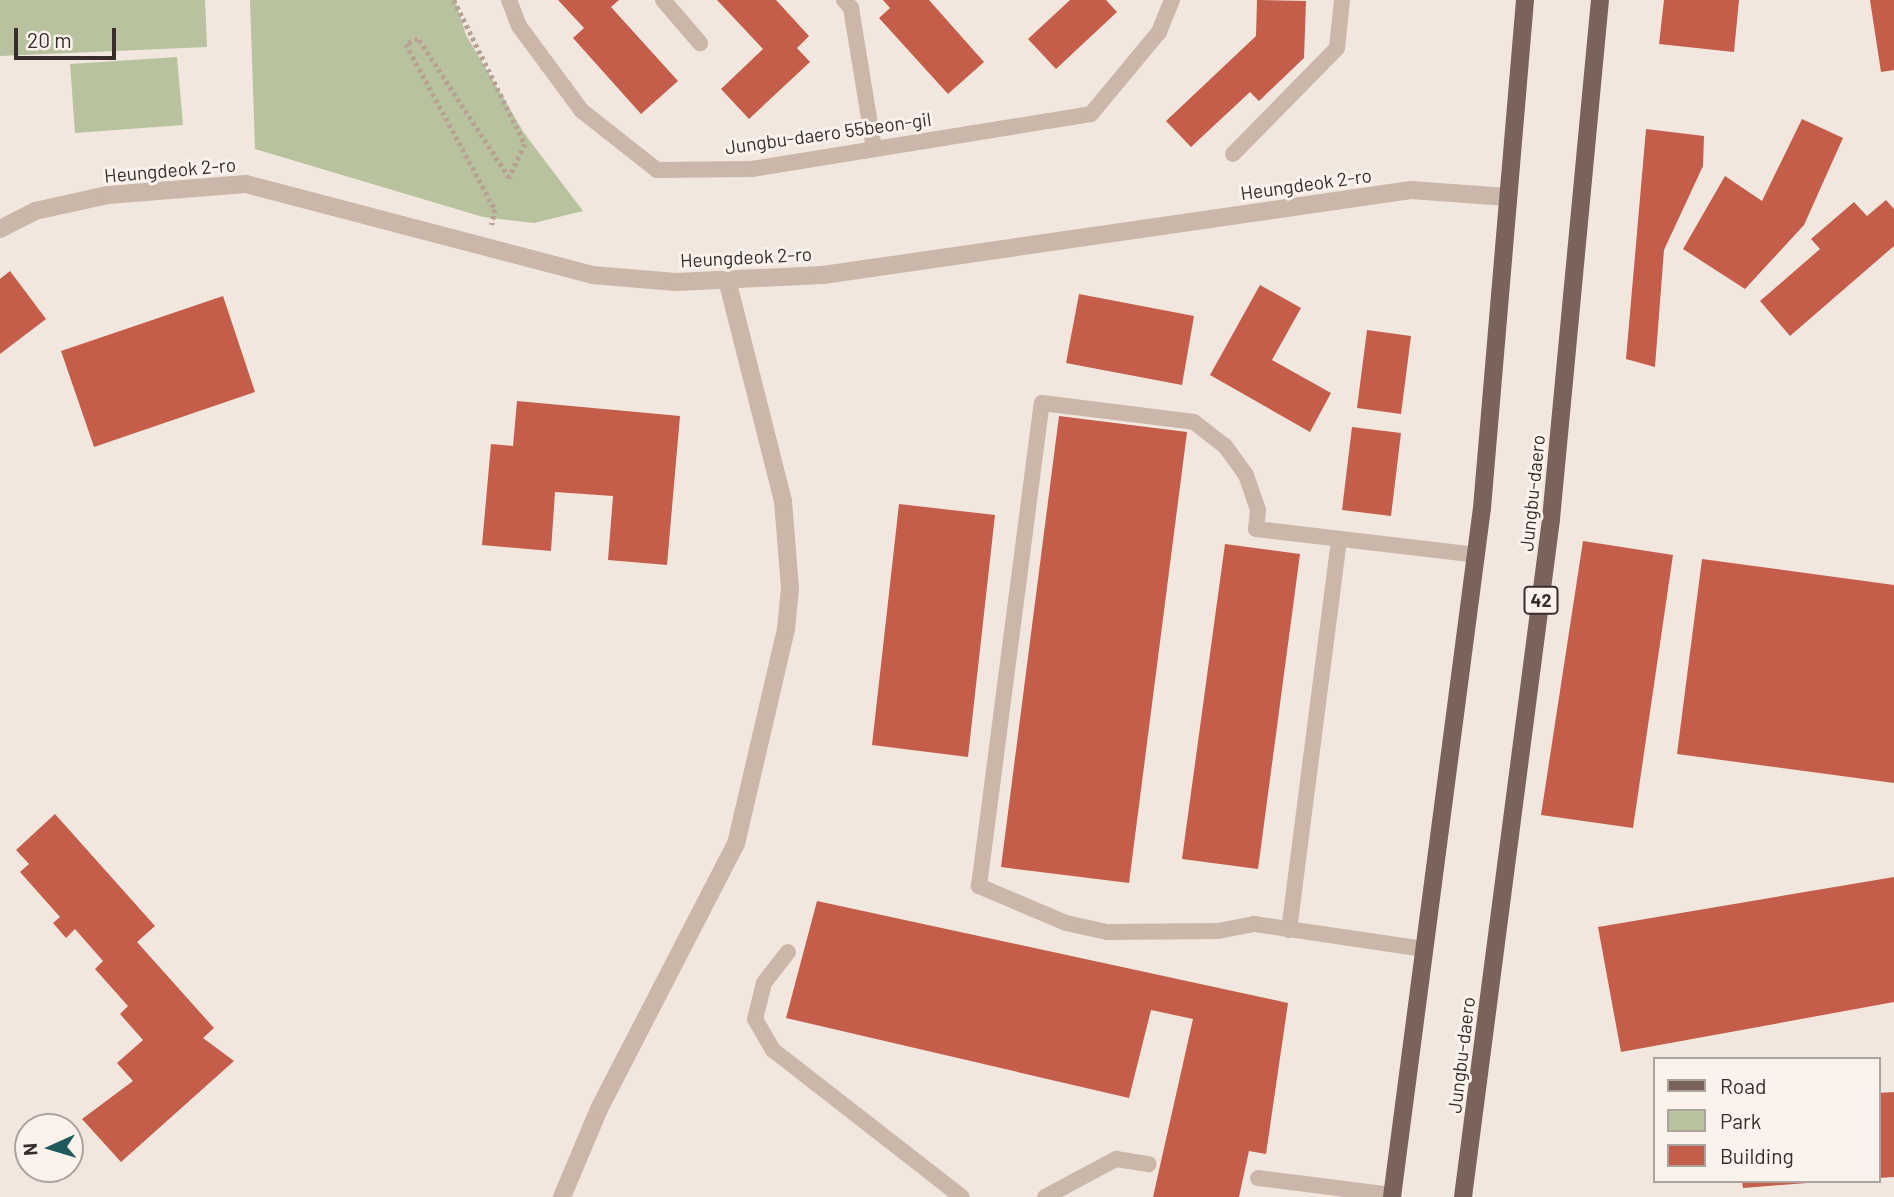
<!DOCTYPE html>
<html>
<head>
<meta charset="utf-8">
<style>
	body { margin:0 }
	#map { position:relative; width:1894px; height:1197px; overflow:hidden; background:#f2e7de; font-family:Barlow,sans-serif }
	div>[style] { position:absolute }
	.green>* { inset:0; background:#b9c29e }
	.building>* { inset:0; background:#c45e4b }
	.path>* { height:4.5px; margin-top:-2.25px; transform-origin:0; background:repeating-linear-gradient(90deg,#b7a094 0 3.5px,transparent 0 7px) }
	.service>* { height:16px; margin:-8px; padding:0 8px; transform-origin:8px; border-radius:8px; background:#cbb6aa }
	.minor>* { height:18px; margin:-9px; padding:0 9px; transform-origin:9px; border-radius:9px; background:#cbb6aa }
	.tertiary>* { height:18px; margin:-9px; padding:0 9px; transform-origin:9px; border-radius:9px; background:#cbb6aa }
	.primary>* { height:18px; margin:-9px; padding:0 9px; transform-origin:9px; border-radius:9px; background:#7a635b }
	span { translate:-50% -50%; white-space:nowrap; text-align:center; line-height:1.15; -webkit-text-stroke:6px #faf2eb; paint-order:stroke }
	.shield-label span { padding:2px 5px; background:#faf2eb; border:2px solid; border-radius:5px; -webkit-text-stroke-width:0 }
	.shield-label { font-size:18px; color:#382d2a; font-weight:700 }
	.street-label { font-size:19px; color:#382d2a }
	.legend { position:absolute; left:1653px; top:1057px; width:228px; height:126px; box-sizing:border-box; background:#faf2eb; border:2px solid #aca39e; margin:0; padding:9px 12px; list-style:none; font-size:21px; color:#382d2a }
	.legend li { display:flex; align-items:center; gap:14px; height:35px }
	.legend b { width:35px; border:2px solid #aca39e }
	.north { position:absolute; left:14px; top:1113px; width:70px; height:70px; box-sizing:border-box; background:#faf2eb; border:2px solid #aca39e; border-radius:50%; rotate:266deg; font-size:19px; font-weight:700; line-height:28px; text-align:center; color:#382d2a }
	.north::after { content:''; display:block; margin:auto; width:24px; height:32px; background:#1f5959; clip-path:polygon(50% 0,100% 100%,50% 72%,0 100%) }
	.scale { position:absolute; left:14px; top:28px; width:102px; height:32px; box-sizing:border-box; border:4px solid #382d2a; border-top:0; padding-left:9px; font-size:21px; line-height:24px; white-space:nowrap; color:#382d2a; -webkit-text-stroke:5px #faf2eb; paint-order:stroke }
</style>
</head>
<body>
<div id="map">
	<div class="green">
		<i style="clip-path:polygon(0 0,205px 0,207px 47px,0 56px)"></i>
		<i style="clip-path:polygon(250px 0,455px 0,466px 35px,524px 133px,583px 211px,534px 223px,483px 217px,255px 149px)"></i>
		<i style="clip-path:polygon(177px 57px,183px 125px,75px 133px,70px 64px)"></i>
	</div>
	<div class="building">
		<i style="clip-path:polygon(558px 0,619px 0,611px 7px,678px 81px,641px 114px,573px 38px,584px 28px)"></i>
		<i style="clip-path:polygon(717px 0,776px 0,809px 36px,797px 48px,810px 62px,749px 119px,721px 89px,763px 49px)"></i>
		<i style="clip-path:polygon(883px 0,929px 0,984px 62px,948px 94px,879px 18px,890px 8px)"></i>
		<i style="clip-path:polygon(1070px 0,1106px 0,1117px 12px,1056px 69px,1028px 39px)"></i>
		<i style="clip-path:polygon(1257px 0,1306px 1px,1304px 58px,1259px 101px,1250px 92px,1191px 147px,1166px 121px,1256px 36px)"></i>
		<i style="clip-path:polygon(1664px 0,1739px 0,1734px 52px,1659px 44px)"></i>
		<i style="clip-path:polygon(1870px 0,1894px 0,1894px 70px,1881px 72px)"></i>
		<i style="clip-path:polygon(1802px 119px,1843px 138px,1804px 225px,1745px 289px,1683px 249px,1725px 176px,1762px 201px)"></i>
		<i style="clip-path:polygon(1646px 129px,1704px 136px,1703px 166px,1664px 250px,1655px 367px,1626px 359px)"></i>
		<i style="clip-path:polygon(1886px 200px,1894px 209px,1894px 246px,1790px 336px,1760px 301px,1820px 249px,1811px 239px,1854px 202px,1867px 216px)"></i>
		<i style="clip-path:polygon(10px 271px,46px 319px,0 354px,0 279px)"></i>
		<i style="clip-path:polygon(1260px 285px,1301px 308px,1272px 360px,1331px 393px,1310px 432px,1210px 375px)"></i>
		<i style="clip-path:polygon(1079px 294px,1194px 316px,1182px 385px,1066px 363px)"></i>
		<i style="clip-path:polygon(223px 296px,255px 392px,94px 447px,61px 351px)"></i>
		<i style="clip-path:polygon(1367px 330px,1411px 336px,1401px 414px,1357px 408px)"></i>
		<i style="clip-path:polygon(517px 401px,680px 416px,667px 565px,608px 560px,613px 496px,555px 492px,551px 551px,482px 545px,491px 444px,513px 446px)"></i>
		<i style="clip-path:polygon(1059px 416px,1187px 432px,1129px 883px,1001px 867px)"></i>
		<i style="clip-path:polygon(1352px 427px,1401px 433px,1391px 516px,1342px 510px)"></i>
		<i style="clip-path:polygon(899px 504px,995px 515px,968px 757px,872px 745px)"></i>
		<i style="clip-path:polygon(1583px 541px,1673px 555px,1633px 828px,1541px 815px)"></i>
		<i style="clip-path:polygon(1225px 544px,1300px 554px,1258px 869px,1182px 859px)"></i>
		<i style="clip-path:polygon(1702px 559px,1894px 585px,1894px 783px,1677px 754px)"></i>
		<i style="clip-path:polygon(55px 814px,155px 926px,137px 942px,214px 1028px,203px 1038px,234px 1061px,121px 1162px,82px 1119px,133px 1081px,117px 1063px,143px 1040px,120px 1014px,128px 1006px,95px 969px,103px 961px,75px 929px,66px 938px,53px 923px,60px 917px,20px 872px,29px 864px,16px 850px)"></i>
		<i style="clip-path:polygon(1894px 877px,1894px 1002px,1621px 1052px,1598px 927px)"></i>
		<i style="clip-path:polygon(817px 901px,1288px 1003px,1266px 1154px,1249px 1151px,1239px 1197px,1153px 1197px,1193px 1019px,1151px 1010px,1129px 1098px,786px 1018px)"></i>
		<i style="clip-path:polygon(1894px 1092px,1894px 1177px,1878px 1178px,1878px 1093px)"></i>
		<i style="clip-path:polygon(1742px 1181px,1807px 1181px,1807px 1183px,1743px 1188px)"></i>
	</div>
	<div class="path">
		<i style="left:454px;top:0;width:161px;rotate:63.8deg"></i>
		<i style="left:525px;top:144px;width:38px;rotate:115deg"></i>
		<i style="left:509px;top:178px;width:166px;rotate:-123.2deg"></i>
		<i style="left:418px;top:39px;width:13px;rotate:157deg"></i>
		<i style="left:406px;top:44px;width:187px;rotate:61.7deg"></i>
		<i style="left:495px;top:209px;width:16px;rotate:101deg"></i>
	</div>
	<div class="service">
		<i style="left:509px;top:0;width:28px;rotate:69deg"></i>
		<i style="left:519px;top:26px;width:106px;rotate:53.5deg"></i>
		<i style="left:582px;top:111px;width:95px;rotate:38.2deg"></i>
		<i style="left:657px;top:170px;width:95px;rotate:-0.6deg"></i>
		<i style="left:752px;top:169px;width:343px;rotate:-9.2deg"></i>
		<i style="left:1091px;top:114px;width:107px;rotate:-50.3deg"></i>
		<i style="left:1159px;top:32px;width:35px;rotate:-68deg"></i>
		<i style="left:663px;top:0;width:57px;rotate:49.3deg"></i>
		<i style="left:844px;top:0;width:11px;rotate:49deg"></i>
		<i style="left:851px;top:8px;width:143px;rotate:80.7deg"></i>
		<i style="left:1233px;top:154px;width:148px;rotate:-45.5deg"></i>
		<i style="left:1337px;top:48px;width:48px;rotate:-84.1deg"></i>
		<i style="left:1289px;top:930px;width:394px;rotate:-82.7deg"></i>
		<i style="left:1424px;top:949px;width:172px;rotate:-171.6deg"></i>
		<i style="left:1254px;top:924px;width:37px;rotate:169deg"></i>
		<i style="left:1218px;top:931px;width:111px;rotate:179.5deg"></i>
		<i style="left:1107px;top:932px;width:42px;rotate:-167.6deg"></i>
		<i style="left:1066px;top:923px;width:95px;rotate:-157deg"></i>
		<i style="left:979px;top:886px;width:487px;rotate:-82.6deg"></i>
		<i style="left:1042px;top:403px;width:153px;rotate:7.1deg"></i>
		<i style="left:1194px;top:422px;width:39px;rotate:38deg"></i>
		<i style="left:1225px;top:446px;width:36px;rotate:54deg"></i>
		<i style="left:1246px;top:475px;width:37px;rotate:71deg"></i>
		<i style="left:1258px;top:510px;width:19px;rotate:96deg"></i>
		<i style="left:1256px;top:529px;width:222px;rotate:6.7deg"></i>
		<i style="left:788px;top:952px;width:39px;rotate:128deg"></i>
		<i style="left:764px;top:983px;width:37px;rotate:104deg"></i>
		<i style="left:755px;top:1019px;width:36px;rotate:60deg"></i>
		<i style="left:773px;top:1050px;width:239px;rotate:37.9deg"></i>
		<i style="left:1258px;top:1178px;width:135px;rotate:7.2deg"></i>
		<i style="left:1045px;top:1197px;width:81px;rotate:-28.2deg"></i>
		<i style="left:1116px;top:1159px;width:33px;rotate:9deg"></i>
	</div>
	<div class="minor">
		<i style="left:562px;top:1197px;width:95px;rotate:-67.2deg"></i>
		<i style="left:599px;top:1109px;width:298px;rotate:-62.7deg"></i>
		<i style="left:736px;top:844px;width:221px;rotate:-76.9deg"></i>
		<i style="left:786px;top:629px;width:41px;rotate:-84.4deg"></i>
		<i style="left:790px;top:588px;width:87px;rotate:-94.6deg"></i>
		<i style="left:783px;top:501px;width:228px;rotate:-104.2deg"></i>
	</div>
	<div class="tertiary">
		<i style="left:0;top:229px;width:39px;rotate:-27deg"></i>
		<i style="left:35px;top:211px;width:75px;rotate:-12.4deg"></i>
		<i style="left:108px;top:195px;width:138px;rotate:-4.6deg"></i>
		<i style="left:246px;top:184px;width:358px;rotate:14.7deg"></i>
		<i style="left:592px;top:275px;width:84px;rotate:4.8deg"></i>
		<i style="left:676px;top:282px;width:147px;rotate:-2.7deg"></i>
		<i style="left:823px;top:275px;width:594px;rotate:-8.23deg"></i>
		<i style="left:1411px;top:190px;width:96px;rotate:4.2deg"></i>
	</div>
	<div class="primary">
		<i style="left:1392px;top:1197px;width:695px;rotate:-82.56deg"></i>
		<i style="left:1482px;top:508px;width:510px;rotate:-85.16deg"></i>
		<i style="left:1463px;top:1197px;width:684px;rotate:-82.6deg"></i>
		<i style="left:1551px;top:519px;width:521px;rotate:-84.61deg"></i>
	</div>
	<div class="shield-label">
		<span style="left:1541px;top:600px">42</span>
	</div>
	<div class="street-label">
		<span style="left:828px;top:133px;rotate:-8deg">Jungbu-daero 55beon-gil</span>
		<span style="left:170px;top:170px;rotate:-5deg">Heungdeok 2-ro</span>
		<span style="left:1306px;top:184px;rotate:-8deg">Heungdeok 2-ro</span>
		<span style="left:746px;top:257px;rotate:-3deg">Heungdeok 2-ro</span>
		<span style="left:1532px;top:493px;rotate:-84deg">Jungbu-daero</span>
		<span style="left:1461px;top:1055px;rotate:-83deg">Jungbu-daero</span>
	</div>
	<ul class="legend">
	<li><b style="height:9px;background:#7a635b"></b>Road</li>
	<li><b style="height:19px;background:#b9c29e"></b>Park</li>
	<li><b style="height:19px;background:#c45e4b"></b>Building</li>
	</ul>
	<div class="north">N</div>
	<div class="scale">20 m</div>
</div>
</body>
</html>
